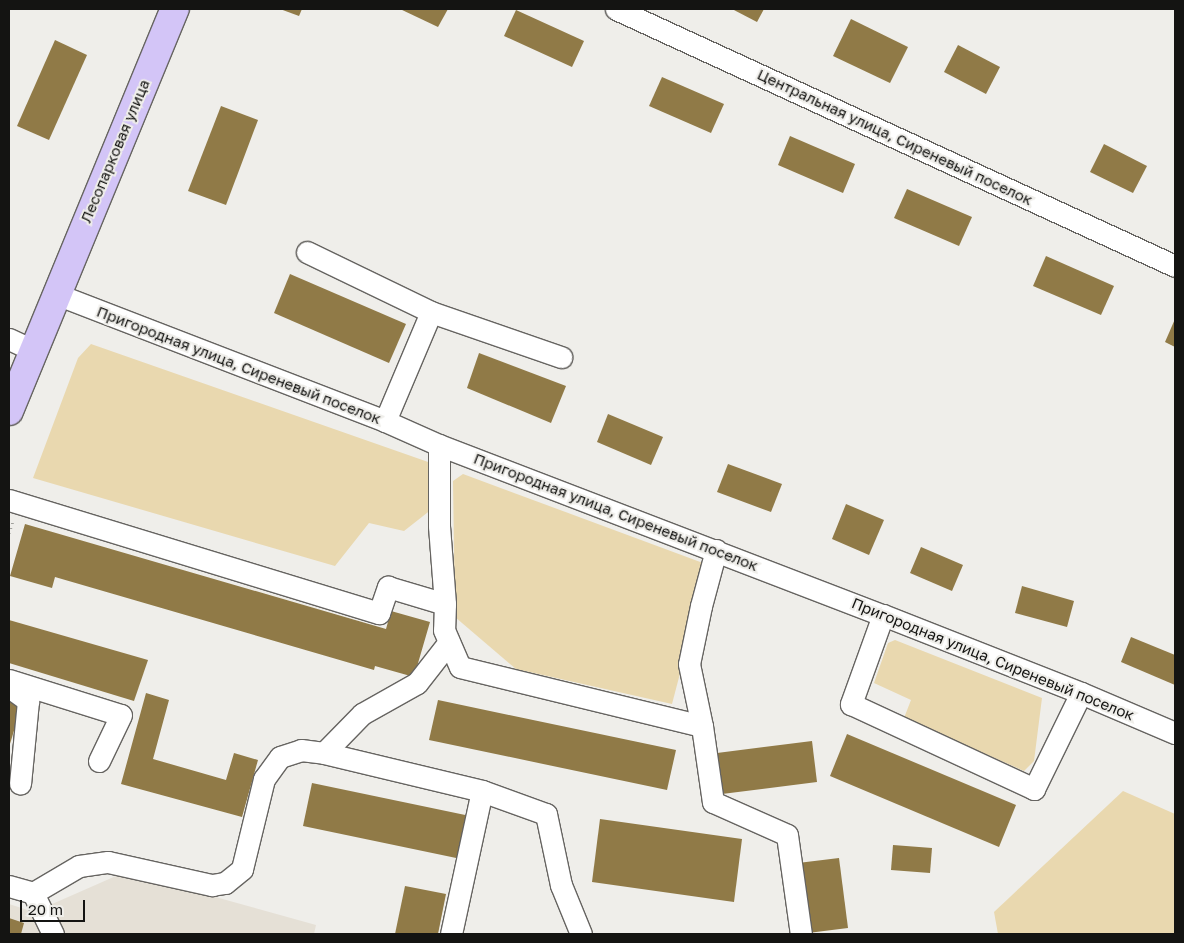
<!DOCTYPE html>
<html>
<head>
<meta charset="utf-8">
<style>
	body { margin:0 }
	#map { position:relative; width:1184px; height:943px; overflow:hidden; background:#efeeea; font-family:"Golos Text",sans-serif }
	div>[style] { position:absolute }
	.built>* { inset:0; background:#e5e0d6 }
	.green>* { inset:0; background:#e9d8af }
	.building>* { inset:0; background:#907a47 }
	.path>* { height:3px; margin-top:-1.5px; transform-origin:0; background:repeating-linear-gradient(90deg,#a0a09c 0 1px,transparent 0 5px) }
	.roads { filter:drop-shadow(1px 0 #666461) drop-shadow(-1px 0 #666461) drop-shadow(0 1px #666461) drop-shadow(0 -1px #666461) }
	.minor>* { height:21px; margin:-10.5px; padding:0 10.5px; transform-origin:10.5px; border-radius:10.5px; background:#fff }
	.major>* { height:28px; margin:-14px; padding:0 14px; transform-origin:14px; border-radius:14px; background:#d3c5f7 }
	span { translate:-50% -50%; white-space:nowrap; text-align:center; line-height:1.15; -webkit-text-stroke:4px #efeeea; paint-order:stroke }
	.street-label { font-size:15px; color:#141412 }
	.frame { position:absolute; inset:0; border:10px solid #141412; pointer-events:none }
	.scale { position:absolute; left:20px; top:900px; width:65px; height:22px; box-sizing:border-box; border:2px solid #141412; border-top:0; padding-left:6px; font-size:15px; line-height:18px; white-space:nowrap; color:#141412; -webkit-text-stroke:4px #efeeea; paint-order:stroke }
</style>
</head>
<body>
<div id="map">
	<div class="built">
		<i style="clip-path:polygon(125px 872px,316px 925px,314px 934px,9px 934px,9px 904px,34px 912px)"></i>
	</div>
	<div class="green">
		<i style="clip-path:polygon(91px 344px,431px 463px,432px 509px,404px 531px,369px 523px,335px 566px,33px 478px,78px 358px)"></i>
		<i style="clip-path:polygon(463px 474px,703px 563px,705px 578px,672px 704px,516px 669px,455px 617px,453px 481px)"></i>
		<i style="clip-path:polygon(895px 640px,1042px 698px,1034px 761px,1024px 771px,904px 718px,911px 700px,874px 683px,888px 643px)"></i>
		<i style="clip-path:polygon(1123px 791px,1175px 814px,1175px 934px,998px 934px,994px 912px)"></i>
	</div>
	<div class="building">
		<i style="clip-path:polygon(280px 9px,302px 9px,299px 16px)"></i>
		<i style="clip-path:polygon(400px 9px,448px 9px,438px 27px)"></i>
		<i style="clip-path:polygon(732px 9px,764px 9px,757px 22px)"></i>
		<i style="clip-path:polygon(516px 10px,584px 41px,572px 67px,504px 36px)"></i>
		<i style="clip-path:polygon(851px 19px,908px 47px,890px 83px,833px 56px)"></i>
		<i style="clip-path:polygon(55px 40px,87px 55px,49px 140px,17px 126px)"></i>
		<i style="clip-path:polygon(958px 45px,1000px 67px,986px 94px,944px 72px)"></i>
		<i style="clip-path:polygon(662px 77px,724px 104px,711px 133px,649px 106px)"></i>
		<i style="clip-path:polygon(221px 106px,258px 120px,226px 205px,188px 191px)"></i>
		<i style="clip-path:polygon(790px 136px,855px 164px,843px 193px,778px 165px)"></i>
		<i style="clip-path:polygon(1104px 144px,1147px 166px,1133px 193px,1090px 172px)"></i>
		<i style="clip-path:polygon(907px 189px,972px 217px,959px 246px,894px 218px)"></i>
		<i style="clip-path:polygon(1046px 256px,1114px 286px,1101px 315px,1033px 286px)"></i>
		<i style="clip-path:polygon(290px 274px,406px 324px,389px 363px,274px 313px)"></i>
		<i style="clip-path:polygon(1175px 319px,1175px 347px,1165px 342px)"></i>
		<i style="clip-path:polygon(479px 353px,566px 386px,551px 423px,467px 388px)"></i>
		<i style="clip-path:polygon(608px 414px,663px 437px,651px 465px,597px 442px)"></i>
		<i style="clip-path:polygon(728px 464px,782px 484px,771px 512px,717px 492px)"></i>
		<i style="clip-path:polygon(846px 504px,884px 520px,869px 555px,832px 539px)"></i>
		<i style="clip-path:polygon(25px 524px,386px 629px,391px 611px,430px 622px,414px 677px,375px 666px,374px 670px,55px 577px,52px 588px,10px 576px)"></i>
		<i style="clip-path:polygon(921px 547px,963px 565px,952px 591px,910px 573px)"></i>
		<i style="clip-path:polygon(1022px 586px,1074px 601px,1067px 627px,1015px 613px)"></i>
		<i style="clip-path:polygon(9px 620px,148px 660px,134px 701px,9px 663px)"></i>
		<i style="clip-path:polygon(1131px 637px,1175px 655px,1175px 685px,1121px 662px)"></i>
		<i style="clip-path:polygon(146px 693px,169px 700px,153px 759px,226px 780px,234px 753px,258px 760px,242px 817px,121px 784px)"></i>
		<i style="clip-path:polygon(9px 700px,22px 705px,9px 747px)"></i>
		<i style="clip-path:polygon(438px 700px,676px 750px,667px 790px,429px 740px)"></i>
		<i style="clip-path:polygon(847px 734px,1016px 805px,999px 847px,830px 776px)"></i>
		<i style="clip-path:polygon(812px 741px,817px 782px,722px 794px,717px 753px)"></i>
		<i style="clip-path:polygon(312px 783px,470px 816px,461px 859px,303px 826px)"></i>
		<i style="clip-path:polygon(600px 819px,742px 839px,734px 902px,592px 882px)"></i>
		<i style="clip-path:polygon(893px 845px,932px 848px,930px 873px,891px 870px)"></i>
		<i style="clip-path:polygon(839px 858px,848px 928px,808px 933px,798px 863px)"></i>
		<i style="clip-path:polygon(405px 886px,446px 894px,438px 934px,395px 934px)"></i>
		<i style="clip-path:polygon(9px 918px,24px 923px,21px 934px,9px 934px)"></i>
	</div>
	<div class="path">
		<i style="left:9px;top:533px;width:13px;rotate:-72deg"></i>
	</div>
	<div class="roads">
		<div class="minor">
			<i style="left:616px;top:9px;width:615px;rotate:24.69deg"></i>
			<i style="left:307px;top:252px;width:138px;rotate:25.8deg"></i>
			<i style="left:431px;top:312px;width:138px;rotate:19.1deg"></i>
			<i style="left:56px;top:294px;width:353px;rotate:21.1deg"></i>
			<i style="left:385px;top:421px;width:59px;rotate:24deg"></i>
			<i style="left:439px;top:445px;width:475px;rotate:21deg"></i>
			<i style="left:883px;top:615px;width:213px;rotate:21.5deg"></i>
			<i style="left:1081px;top:693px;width:102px;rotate:23.1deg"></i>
			<i style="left:9px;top:339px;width:26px;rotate:25deg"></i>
			<i style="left:385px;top:421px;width:118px;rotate:-67.1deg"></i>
			<i style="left:439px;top:445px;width:81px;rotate:90deg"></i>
			<i style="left:439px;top:526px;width:78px;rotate:85.6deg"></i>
			<i style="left:445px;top:604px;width:26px;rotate:92deg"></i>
			<i style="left:444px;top:630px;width:40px;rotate:66.6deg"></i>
			<i style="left:460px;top:667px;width:249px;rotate:13.7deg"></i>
			<i style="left:9px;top:500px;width:387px;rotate:17deg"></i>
			<i style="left:379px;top:613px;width:28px;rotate:-71deg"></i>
			<i style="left:388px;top:587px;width:59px;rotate:16.6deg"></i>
			<i style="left:716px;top:550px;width:58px;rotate:105deg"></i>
			<i style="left:701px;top:606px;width:59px;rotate:101.7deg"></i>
			<i style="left:689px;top:664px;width:63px;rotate:78.2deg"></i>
			<i style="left:702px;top:726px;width:77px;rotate:81.8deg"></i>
			<i style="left:713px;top:802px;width:81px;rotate:24deg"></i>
			<i style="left:787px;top:835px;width:100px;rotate:82deg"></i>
			<i style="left:883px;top:615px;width:95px;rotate:109.8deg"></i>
			<i style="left:851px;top:704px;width:202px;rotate:24.9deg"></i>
			<i style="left:1034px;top:789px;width:107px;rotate:-63.9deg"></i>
			<i style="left:449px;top:642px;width:52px;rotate:128deg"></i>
			<i style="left:417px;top:683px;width:63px;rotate:150.6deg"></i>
			<i style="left:362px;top:714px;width:54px;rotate:134.3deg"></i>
			<i style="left:324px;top:753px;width:163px;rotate:13.5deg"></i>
			<i style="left:482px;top:791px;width:68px;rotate:19.8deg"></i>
			<i style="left:546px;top:814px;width:73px;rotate:78.1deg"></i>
			<i style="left:561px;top:885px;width:53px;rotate:67.8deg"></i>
			<i style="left:9px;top:680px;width:117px;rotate:17.4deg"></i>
			<i style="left:121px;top:715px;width:51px;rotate:115.6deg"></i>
			<i style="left:9px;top:687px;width:24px;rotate:36deg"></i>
			<i style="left:28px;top:701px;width:83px;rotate:95.5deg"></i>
			<i style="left:9px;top:886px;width:25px;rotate:16deg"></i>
			<i style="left:33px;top:893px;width:46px;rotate:64deg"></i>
			<i style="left:33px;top:893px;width:53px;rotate:-30.4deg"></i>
			<i style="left:79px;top:866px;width:29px;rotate:-8deg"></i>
			<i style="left:108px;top:862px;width:107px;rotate:12.5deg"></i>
			<i style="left:212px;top:885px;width:13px;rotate:-9deg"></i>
			<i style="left:225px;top:883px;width:22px;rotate:-39deg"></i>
			<i style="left:242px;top:869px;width:93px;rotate:-76.3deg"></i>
			<i style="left:264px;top:779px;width:27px;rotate:-54deg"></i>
			<i style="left:280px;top:757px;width:22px;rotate:-18deg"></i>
			<i style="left:301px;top:750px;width:23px;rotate:7deg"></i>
			<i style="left:451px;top:934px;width:146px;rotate:-77.8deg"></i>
		</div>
		<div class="major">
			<i style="left:9px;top:411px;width:435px;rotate:-67.6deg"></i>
		</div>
	</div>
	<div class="street-label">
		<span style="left:895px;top:137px;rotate:25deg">Центральная улица, Сиреневый поселок</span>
		<span style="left:115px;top:151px;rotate:-67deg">Лесопарковая улица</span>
		<span style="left:239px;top:365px;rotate:21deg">Пригородная улица, Сиреневый поселок</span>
		<span style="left:616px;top:512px;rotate:21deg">Пригородная улица, Сиреневый поселок</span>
		<span style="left:993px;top:659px;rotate:22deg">Пригородная улица, Сиреневый поселок</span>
	</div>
	<div class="frame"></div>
	<div class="scale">20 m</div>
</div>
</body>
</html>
